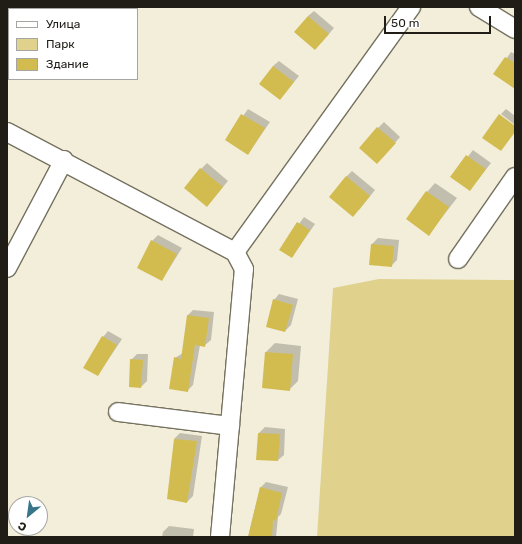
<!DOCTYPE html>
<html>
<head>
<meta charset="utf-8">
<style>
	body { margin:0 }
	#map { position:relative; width:522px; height:544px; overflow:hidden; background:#f3eeda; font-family:Rubik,sans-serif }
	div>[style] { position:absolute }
	.green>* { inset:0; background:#e0d18d }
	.shadow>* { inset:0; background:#0003 }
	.building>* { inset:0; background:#d2bc50 }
	.roads { filter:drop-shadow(1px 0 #75715f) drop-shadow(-1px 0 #75715f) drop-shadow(0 1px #75715f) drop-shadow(0 -1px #75715f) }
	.minor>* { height:18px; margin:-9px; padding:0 9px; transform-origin:9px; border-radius:9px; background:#fff }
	span { translate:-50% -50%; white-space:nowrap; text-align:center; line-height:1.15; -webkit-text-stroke:3px #fff; paint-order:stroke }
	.frame { position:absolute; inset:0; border:8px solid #1f1d16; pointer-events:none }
	.legend { position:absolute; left:8px; top:8px; width:130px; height:72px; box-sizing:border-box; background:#fff; border:1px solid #a5a5a2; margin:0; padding:5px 7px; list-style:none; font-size:12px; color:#1f1d16 }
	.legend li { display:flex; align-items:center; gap:8px; height:20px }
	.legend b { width:20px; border:1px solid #a5a5a2 }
	.north { position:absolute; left:8px; top:496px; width:40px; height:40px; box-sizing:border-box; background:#fff; border:1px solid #a5a5a2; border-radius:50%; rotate:209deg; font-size:11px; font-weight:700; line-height:16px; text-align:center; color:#1f1d16 }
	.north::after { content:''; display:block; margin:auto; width:14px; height:18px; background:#37768a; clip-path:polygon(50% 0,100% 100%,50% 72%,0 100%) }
	.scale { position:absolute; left:384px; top:16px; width:107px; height:18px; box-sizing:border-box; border:2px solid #1f1d16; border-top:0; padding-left:5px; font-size:12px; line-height:14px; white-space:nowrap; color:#1f1d16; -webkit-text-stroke:3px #fff; paint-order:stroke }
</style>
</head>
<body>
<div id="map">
	<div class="green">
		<i style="clip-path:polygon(379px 279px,515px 280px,515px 537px,317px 537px,333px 288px)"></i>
	</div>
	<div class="shadow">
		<i style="clip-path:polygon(314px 11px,334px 28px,321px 43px,308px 16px)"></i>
		<i style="clip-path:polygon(511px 52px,515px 54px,515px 87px,495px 74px)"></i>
		<i style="clip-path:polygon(279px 61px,299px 76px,280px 99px,273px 66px)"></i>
		<i style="clip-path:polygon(248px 109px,270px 122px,248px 154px,226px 140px)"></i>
		<i style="clip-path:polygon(506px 109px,515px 116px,515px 125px,501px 114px)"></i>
		<i style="clip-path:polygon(384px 122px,400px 137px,383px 157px,378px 128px)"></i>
		<i style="clip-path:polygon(473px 150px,491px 163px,470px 190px,452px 177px)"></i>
		<i style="clip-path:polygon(207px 163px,228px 181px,212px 200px,201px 169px)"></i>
		<i style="clip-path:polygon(352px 171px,375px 190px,359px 210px,346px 177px)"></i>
		<i style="clip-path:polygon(435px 183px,457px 198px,429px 234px,427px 192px)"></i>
		<i style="clip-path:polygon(304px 217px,315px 224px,292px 257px,280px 250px)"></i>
		<i style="clip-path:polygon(158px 235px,182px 248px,162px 280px,152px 241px)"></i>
		<i style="clip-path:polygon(378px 238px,399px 240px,397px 260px,391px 266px,372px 244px)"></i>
		<i style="clip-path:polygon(279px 294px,298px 299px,291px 325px,285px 331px,274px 300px)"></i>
		<i style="clip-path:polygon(193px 310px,214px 312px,211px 340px,205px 345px,200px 345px,193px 385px,187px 391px,175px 358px,183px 353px,188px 315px)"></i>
		<i style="clip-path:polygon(108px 331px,122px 339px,98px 375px,103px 337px)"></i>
		<i style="clip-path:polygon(275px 343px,301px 346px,298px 381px,289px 390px,263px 387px,266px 352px)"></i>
		<i style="clip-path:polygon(137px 354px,148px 354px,147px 381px,141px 387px,131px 360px)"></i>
		<i style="clip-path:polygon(265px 427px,285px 429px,284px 455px,278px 460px,259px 433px)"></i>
		<i style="clip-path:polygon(180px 433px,202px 436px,193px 496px,187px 502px,174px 439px)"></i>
		<i style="clip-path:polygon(266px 482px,288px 487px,281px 514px,278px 517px,276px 537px,248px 537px,260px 488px)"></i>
		<i style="clip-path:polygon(169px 526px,194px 529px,193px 537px,162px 537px,163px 532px)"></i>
	</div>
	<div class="building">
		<i style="clip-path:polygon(308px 16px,329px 34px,315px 50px,294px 32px)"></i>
		<i style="clip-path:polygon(505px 57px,515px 63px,515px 89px,493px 74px)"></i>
		<i style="clip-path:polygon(273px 66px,294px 82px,280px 100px,259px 84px)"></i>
		<i style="clip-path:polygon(241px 114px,265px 128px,248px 155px,225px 140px)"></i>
		<i style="clip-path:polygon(499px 114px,515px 126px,515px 132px,501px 151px,482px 138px)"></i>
		<i style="clip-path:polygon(377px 127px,396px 143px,377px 164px,359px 148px)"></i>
		<i style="clip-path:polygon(466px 155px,486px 169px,470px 191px,450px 177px)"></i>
		<i style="clip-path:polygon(200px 168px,223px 187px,207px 207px,184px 188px)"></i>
		<i style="clip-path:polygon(346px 176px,370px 196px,353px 217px,329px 197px)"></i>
		<i style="clip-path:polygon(426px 191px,449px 207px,429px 236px,406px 219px)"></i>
		<i style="clip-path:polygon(297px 222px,310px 230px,292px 258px,279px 250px)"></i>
		<i style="clip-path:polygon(151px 240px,177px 254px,162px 281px,137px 268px)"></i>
		<i style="clip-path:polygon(371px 244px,394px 246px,392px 267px,369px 265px)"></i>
		<i style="clip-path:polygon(273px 299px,293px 305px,285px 332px,266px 327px)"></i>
		<i style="clip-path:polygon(187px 315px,209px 318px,205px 347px,195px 345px,188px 392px,169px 389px,174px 357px,181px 359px)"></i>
		<i style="clip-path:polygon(102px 336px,117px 345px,98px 376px,83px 368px)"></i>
		<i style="clip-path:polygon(265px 352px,293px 354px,290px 391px,262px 388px)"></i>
		<i style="clip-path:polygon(130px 359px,143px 360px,141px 388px,129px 387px)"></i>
		<i style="clip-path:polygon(258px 433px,280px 434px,278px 461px,256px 460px)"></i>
		<i style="clip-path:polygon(174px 439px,197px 441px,187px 503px,167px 499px)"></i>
		<i style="clip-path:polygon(260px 487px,282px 493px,276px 521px,273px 520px,272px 537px,248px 537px)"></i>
	</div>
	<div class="roads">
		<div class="minor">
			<i style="left:479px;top:7px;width:42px;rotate:31.4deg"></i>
			<i style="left:7px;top:132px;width:258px;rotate:27.8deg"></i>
			<i style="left:235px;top:252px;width:302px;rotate:-54.3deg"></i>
			<i style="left:458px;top:259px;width:100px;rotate:-55.2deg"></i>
			<i style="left:7px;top:268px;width:122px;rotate:-62.2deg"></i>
			<i style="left:118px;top:412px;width:113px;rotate:7.1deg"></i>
			<i style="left:220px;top:537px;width:269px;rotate:-84.9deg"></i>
			<i style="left:244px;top:269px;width:19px;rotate:-118deg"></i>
		</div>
	</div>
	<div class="frame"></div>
	<ul class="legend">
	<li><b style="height:5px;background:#fff"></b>Улица</li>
	<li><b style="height:11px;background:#e0d18d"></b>Парк</li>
	<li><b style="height:11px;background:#d2bc50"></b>Здание</li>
	</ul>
	<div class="north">С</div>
	<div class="scale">50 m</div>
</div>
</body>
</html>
